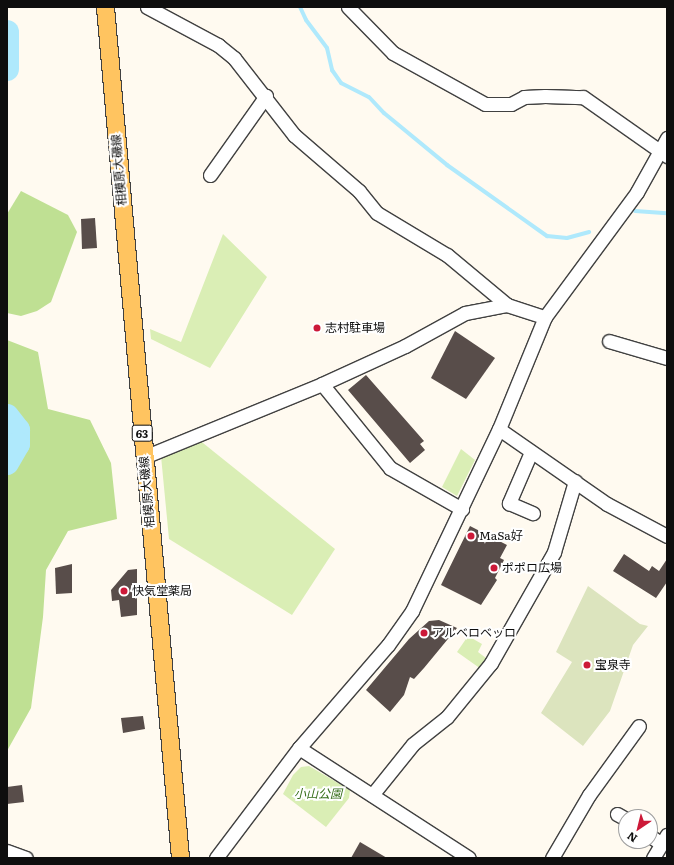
<!DOCTYPE html>
<html>
<head>
<meta charset="utf-8">
<style>
	body { margin:0 }
	#map { position:relative; width:674px; height:865px; overflow:hidden; background:#fffaf0; font-family:Literata,"Noto Sans JP",serif }
	div>[style] { position:absolute }
	.green>* { inset:0; background:#daeeb5 }
	.forest>* { inset:0; background:#bfe093 }
	.cemetery>* { inset:0; background:#dce4be }
	.stream>* { height:4px; margin:-2px; padding:0 2px; transform-origin:2px; border-radius:2px; background:#afe9fc }
	.river>* { height:24px; margin:-12px; padding:0 12px; transform-origin:12px; border-radius:12px; background:#afe9fc }
	.building>* { inset:0; background:#584d4a }
	.roads { filter:drop-shadow(1px 0 #414141) drop-shadow(-1px 0 #414141) drop-shadow(0 1px #414141) drop-shadow(0 -1px #414141) }
	.minor>* { height:13px; margin:-6.5px; padding:0 6.5px; transform-origin:6.5px; border-radius:6.5px; background:#fff }
	.major>* { height:17px; margin:-8.5px; padding:0 8.5px; transform-origin:8.5px; border-radius:8.5px; background:#ffc460 }
	.dots>* { width:11px; height:11px; translate:-50% -50%; box-sizing:border-box; border:2px solid #fff; border-radius:50% }
	span { translate:-50% -50%; white-space:nowrap; text-align:center; line-height:1.15; -webkit-text-stroke:4px #fff; paint-order:stroke }
	.shield-label span { padding:1px 3px; background:#fff; border:1px solid; border-radius:3px; -webkit-text-stroke-width:0 }
	.shield-label { font-size:11px; color:#0e0e0e; font-weight:700 }
	.street-label { font-size:12px; color:#0e0e0e }
	.poi-label { font-size:12px; color:#0e0e0e }
	.left { translate:0 -50%; text-align:left }
	.park-label { font-size:12px; color:#346d18; font-style:italic }
	.frame { position:absolute; inset:0; border:8px solid #0e0e0e; pointer-events:none }
	.north { position:absolute; left:618px; top:809px; width:40px; height:40px; box-sizing:border-box; background:#fff; border:1px solid #9f9f9f; border-radius:50%; rotate:215deg; font-size:11px; font-weight:700; line-height:16px; text-align:center; color:#0e0e0e }
	.north::after { content:''; display:block; margin:auto; width:14px; height:18px; background:#cc1938; clip-path:polygon(50% 0,100% 100%,50% 72%,0 100%) }
</style>
</head>
<body>
<div id="map">
	<div class="green">
		<i style="clip-path:polygon(223px 234px,267px 277px,210px 368px,151px 339px,150px 329px,181px 342px)"></i>
		<i style="clip-path:polygon(198px 439px,335px 549px,292px 615px,169px 539px,161px 456px)"></i>
		<i style="clip-path:polygon(461px 449px,475px 460px,457px 496px,442px 487px)"></i>
		<i style="clip-path:polygon(468px 636px,482px 644px,478px 652px,486px 658px,481px 669px,457px 652px)"></i>
		<i style="clip-path:polygon(309px 766px,350px 790px,349px 798px,326px 827px,283px 794px,293px 775px,301px 767px)"></i>
	</div>
	<div class="forest">
		<i style="clip-path:polygon(21px 191px,68px 215px,77px 232px,51px 302px,37px 311px,21px 316px,7px 313px,7px 214px)"></i>
		<i style="clip-path:polygon(7px 340px,38px 352px,48px 409px,90px 420px,111px 463px,117px 519px,68px 531px,46px 570px,43px 617px,31px 708px,7px 751px)"></i>
	</div>
	<div class="cemetery">
		<i style="clip-path:polygon(588px 586px,640px 624px,648px 626px,633px 645px,610px 711px,583px 746px,541px 713px,572px 662px,556px 652px)"></i>
	</div>
	<div class="stream">
		<i style="left:300px;top:7px;width:14px;rotate:65deg"></i>
		<i style="left:306px;top:20px;width:35px;rotate:53deg"></i>
		<i style="left:327px;top:48px;width:23px;rotate:77deg"></i>
		<i style="left:332px;top:70px;width:16px;rotate:55deg"></i>
		<i style="left:341px;top:83px;width:31px;rotate:27deg"></i>
		<i style="left:369px;top:97px;width:22px;rotate:47deg"></i>
		<i style="left:384px;top:113px;width:82px;rotate:39.5deg"></i>
		<i style="left:447px;top:165px;width:123px;rotate:35.4deg"></i>
		<i style="left:547px;top:236px;width:20px;rotate:6deg"></i>
		<i style="left:567px;top:238px;width:23px;rotate:-15deg"></i>
		<i style="left:635px;top:211px;width:32px;rotate:4deg"></i>
	</div>
	<div class="river">
		<i style="left:7px;top:32px;width:37px;rotate:90deg"></i>
		<i style="left:7px;top:416px;width:18px;rotate:52deg"></i>
		<i style="left:18px;top:430px;width:14px;rotate:90deg"></i>
		<i style="left:18px;top:444px;width:22px;rotate:120deg"></i>
	</div>
	<div class="building">
		<i style="clip-path:polygon(95px 218px,97px 248px,82px 249px,81px 219px)"></i>
		<i style="clip-path:polygon(455px 331px,495px 358px,466px 399px,431px 378px)"></i>
		<i style="clip-path:polygon(366px 375px,424px 441px,420px 444px,425px 450px,410px 463px,348px 390px)"></i>
		<i style="clip-path:polygon(470px 526px,507px 545px,500px 558px,504px 560px,495px 578px,497px 580px,481px 605px,441px 585px)"></i>
		<i style="clip-path:polygon(624px 554px,649px 571px,652px 566px,659px 571px,667px 559px,667px 582px,656px 598px,613px 571px)"></i>
		<i style="clip-path:polygon(72px 564px,72px 593px,56px 594px,55px 568px)"></i>
		<i style="clip-path:polygon(137px 569px,137px 615px,121px 617px,119px 600px,112px 601px,111px 590px,128px 570px)"></i>
		<i style="clip-path:polygon(439px 620px,457px 628px,424px 668px,414px 679px,410px 677px,404px 695px,390px 712px,366px 690px,409px 639px,429px 621px)"></i>
		<i style="clip-path:polygon(143px 716px,145px 729px,123px 733px,121px 718px)"></i>
		<i style="clip-path:polygon(22px 785px,24px 802px,7px 804px,7px 787px)"></i>
		<i style="clip-path:polygon(360px 842px,387px 858px,351px 858px)"></i>
	</div>
	<div class="roads">
		<div class="minor">
			<i style="left:147px;top:7px;width:81px;rotate:28.2deg"></i>
			<i style="left:218px;top:45px;width:21px;rotate:39deg"></i>
			<i style="left:234px;top:58px;width:98px;rotate:52.1deg"></i>
			<i style="left:294px;top:135px;width:86px;rotate:40.7deg"></i>
			<i style="left:359px;top:191px;width:28px;rotate:51deg"></i>
			<i style="left:377px;top:213px;width:82px;rotate:31deg"></i>
			<i style="left:447px;top:255px;width:78px;rotate:39.8deg"></i>
			<i style="left:348px;top:7px;width:64px;rotate:45.6deg"></i>
			<i style="left:393px;top:53px;width:105px;rotate:29deg"></i>
			<i style="left:485px;top:104px;width:26px"></i>
			<i style="left:511px;top:104px;width:15px;rotate:-28deg"></i>
			<i style="left:524px;top:97px;width:21px;rotate:-3deg"></i>
			<i style="left:545px;top:96px;width:38px;rotate:2deg"></i>
			<i style="left:583px;top:97px;width:103px;rotate:35.1deg"></i>
			<i style="left:210px;top:175px;width:97px;rotate:-54.7deg"></i>
			<i style="left:609px;top:341px;width:60px;rotate:16.3deg"></i>
			<i style="left:322px;top:384px;width:108px;rotate:51deg"></i>
			<i style="left:390px;top:468px;width:83px;rotate:29.7deg"></i>
			<i style="left:499px;top:429px;width:131px;rotate:34.8deg"></i>
			<i style="left:607px;top:504px;width:68px;rotate:28.1deg"></i>
			<i style="left:531px;top:452px;width:56px;rotate:113.3deg"></i>
			<i style="left:509px;top:503px;width:26px;rotate:23deg"></i>
			<i style="left:144px;top:457px;width:192px;rotate:-22.3deg"></i>
			<i style="left:322px;top:384px;width:91px;rotate:-24.6deg"></i>
			<i style="left:405px;top:346px;width:68px;rotate:-28.8deg"></i>
			<i style="left:465px;top:313px;width:43px;rotate:-10.8deg"></i>
			<i style="left:507px;top:305px;width:40px;rotate:18deg"></i>
			<i style="left:299px;top:748px;width:202px;rotate:32.9deg"></i>
			<i style="left:372px;top:795px;width:65px;rotate:-51.2deg"></i>
			<i style="left:413px;top:744px;width:43px;rotate:-38.5deg"></i>
			<i style="left:447px;top:717px;width:70px;rotate:-50.8deg"></i>
			<i style="left:491px;top:663px;width:128px;rotate:-60.4deg"></i>
			<i style="left:554px;top:552px;width:74px;rotate:-73.5deg"></i>
			<i style="left:617px;top:814px;width:10px;rotate:29deg"></i>
			<i style="left:650px;top:836px;width:14px;rotate:34deg"></i>
			<i style="left:7px;top:851px;width:20px;rotate:20deg"></i>
			<i style="left:216px;top:858px;width:138px;rotate:-53deg"></i>
			<i style="left:299px;top:748px;width:136px;rotate:-49.2deg"></i>
			<i style="left:388px;top:645px;width:42px;rotate:-54.8deg"></i>
			<i style="left:412px;top:611px;width:202px;rotate:-64.5deg"></i>
			<i style="left:499px;top:429px;width:121px;rotate:-67.7deg"></i>
			<i style="left:545px;top:317px;width:155px;rotate:-53.6deg"></i>
			<i style="left:637px;top:192px;width:62px;rotate:-60.9deg"></i>
			<i style="left:552px;top:858px;width:73px;rotate:-59.6deg"></i>
			<i style="left:589px;top:795px;width:85px;rotate:-54.1deg"></i>
			<i style="left:653px;top:858px;width:27px;rotate:-59deg"></i>
		</div>
		<div class="major">
			<i style="left:105px;top:7px;width:854px;rotate:84.96deg"></i>
		</div>
	</div>
	<div class="dots">
		<i style="left:317px;top:328px;background:#cc1938"></i>
		<i style="left:471px;top:536px;background:#cc1938"></i>
		<i style="left:494px;top:568px;background:#cc1938"></i>
		<i style="left:124px;top:591px;background:#cc1938"></i>
		<i style="left:424px;top:633px;background:#cc1938"></i>
		<i style="left:587px;top:665px;background:#cc1938"></i>
	</div>
	<div class="shield-label">
		<span style="left:142px;top:433px">63</span>
	</div>
	<div class="street-label">
		<span style="left:119px;top:170px;rotate:-95deg">相模原大磯線</span>
		<span style="left:147px;top:492px;rotate:-95deg">相模原大磯線</span>
	</div>
	<div class="poi-label">
		<span class="left" style="left:325px;top:328px">志村駐車場</span>
		<span class="left" style="left:479px;top:536px">MaSa好</span>
		<span class="left" style="left:502px;top:568px">ポポロ広場</span>
		<span class="left" style="left:132px;top:591px">快気堂薬局</span>
		<span class="left" style="left:432px;top:633px">アルベロベッロ</span>
		<span class="left" style="left:595px;top:665px">宝泉寺</span>
	</div>
	<div class="park-label">
		<span style="left:318px;top:794px">小山公園</span>
	</div>
	<div class="frame"></div>
	<div class="north">N</div>
</div>
</body>
</html>
